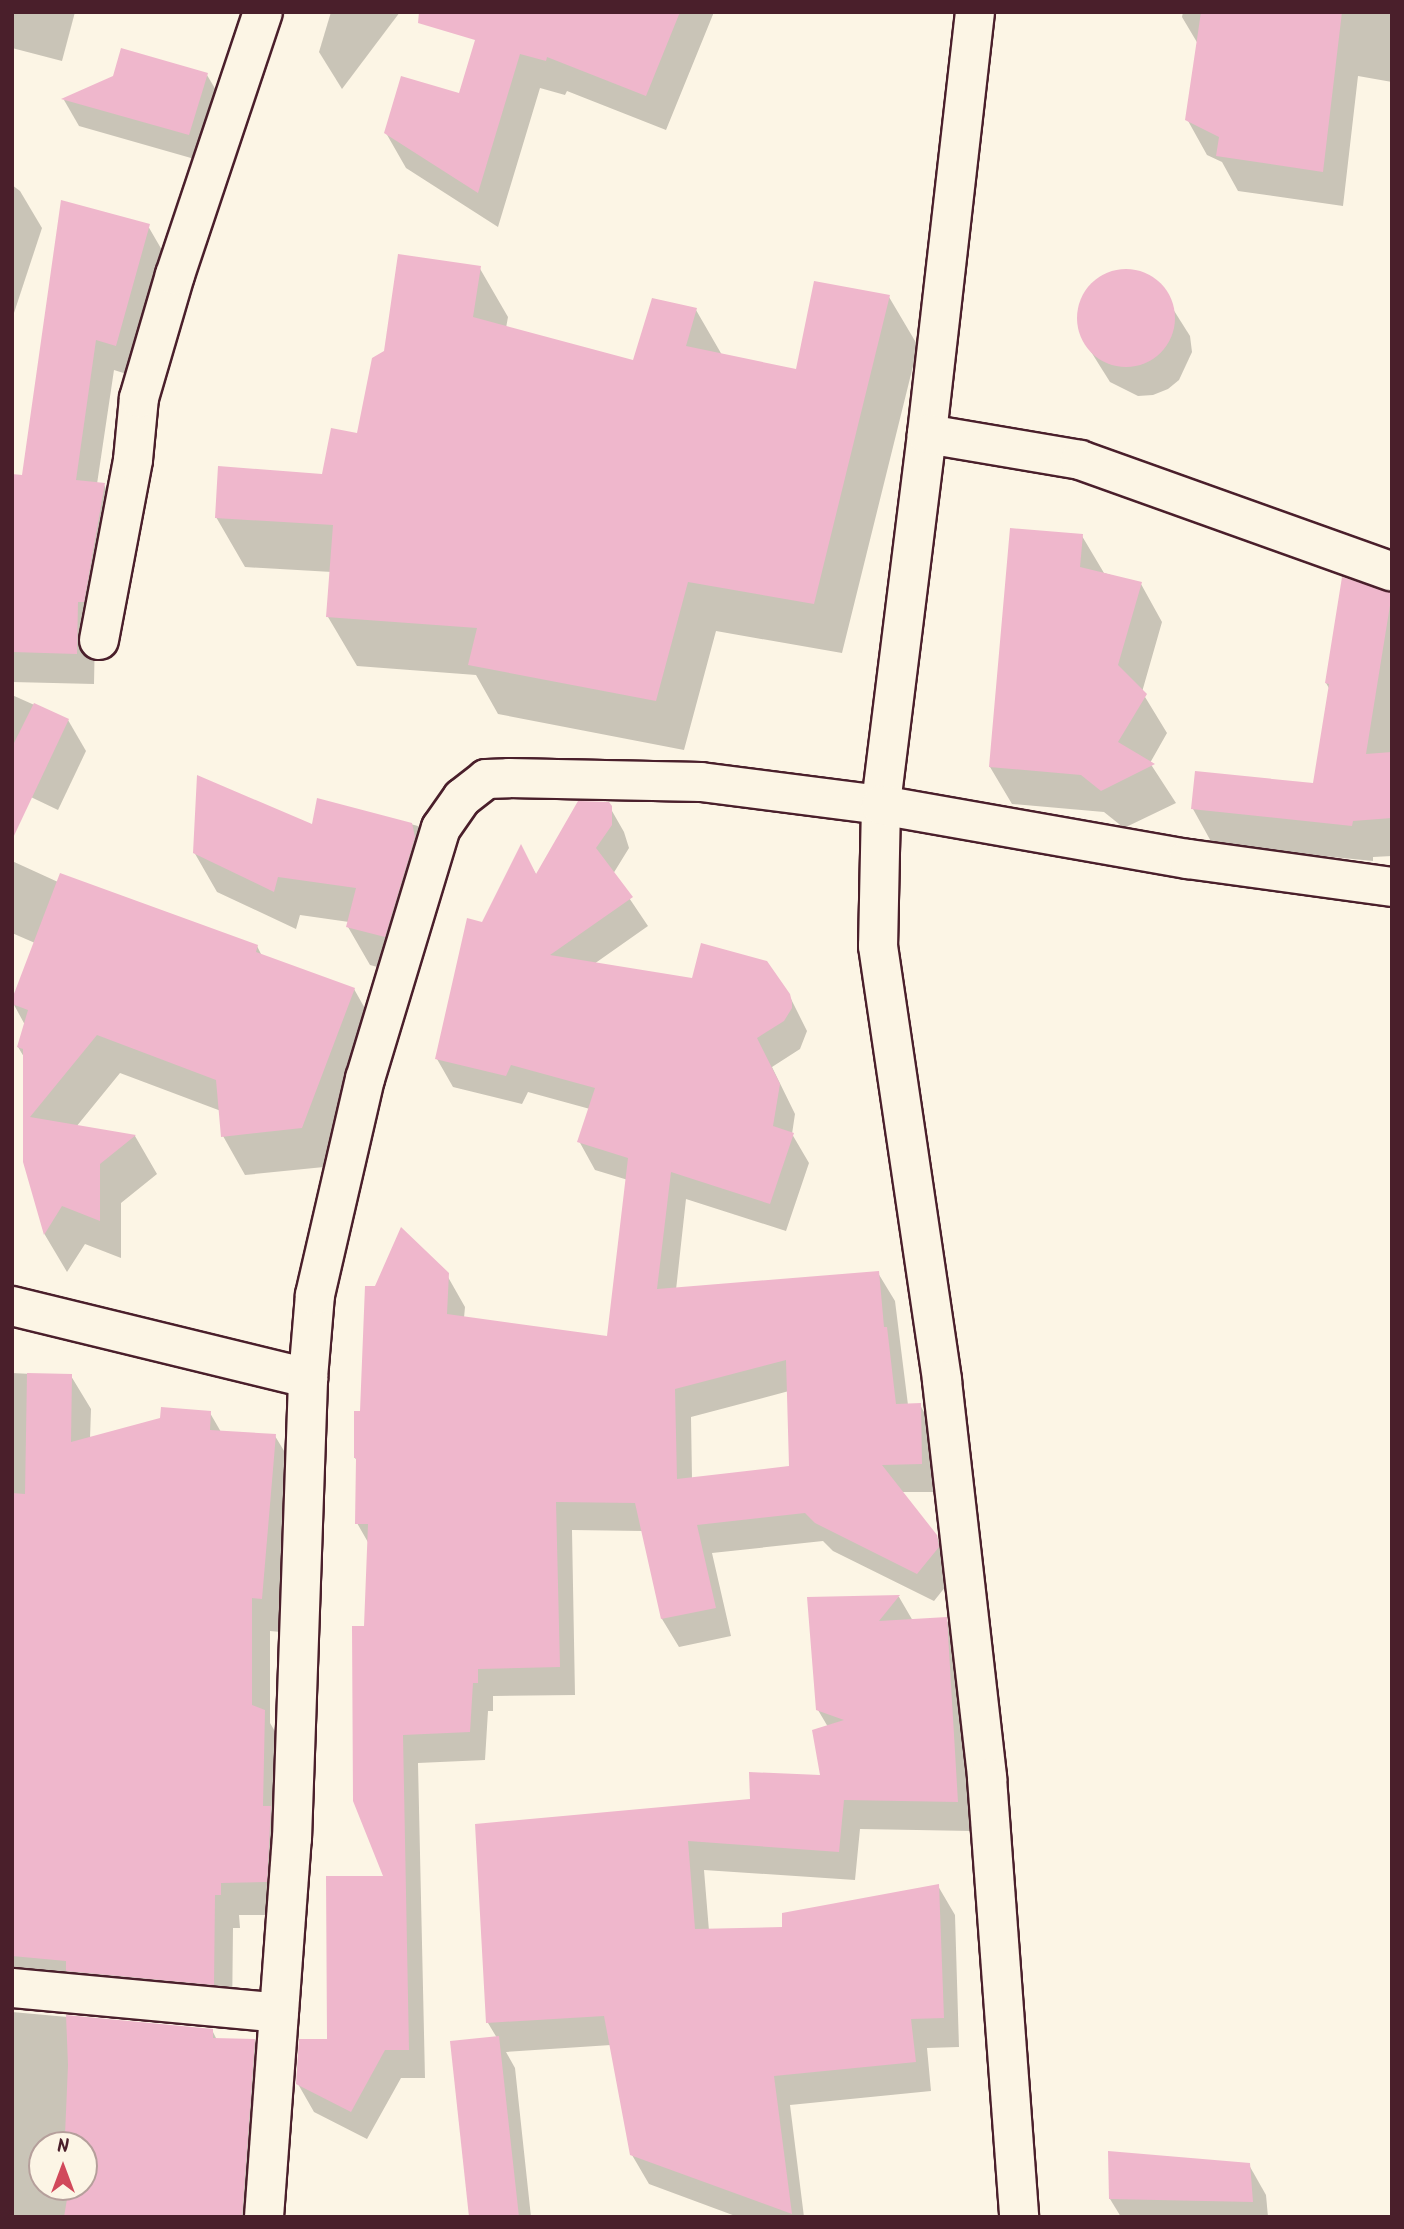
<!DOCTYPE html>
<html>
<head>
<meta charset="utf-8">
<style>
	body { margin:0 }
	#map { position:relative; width:1404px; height:2229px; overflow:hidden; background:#fcf5e5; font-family:Kalam,sans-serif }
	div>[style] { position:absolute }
	.shadow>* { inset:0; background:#0003 }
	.building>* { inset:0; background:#efb7cc }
	.round { border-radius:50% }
	.roads { filter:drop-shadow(2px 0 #4a1f2b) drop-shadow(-2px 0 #4a1f2b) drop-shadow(0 2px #4a1f2b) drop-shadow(0 -2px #4a1f2b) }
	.street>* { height:38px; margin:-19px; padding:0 19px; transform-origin:19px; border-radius:19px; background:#fcf5e5 }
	span { translate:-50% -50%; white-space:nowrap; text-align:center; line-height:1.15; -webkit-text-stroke:5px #fcf5e5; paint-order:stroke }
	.frame { position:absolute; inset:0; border:14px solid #4a1f2b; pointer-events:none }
	.north { position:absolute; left:28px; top:2131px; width:70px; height:70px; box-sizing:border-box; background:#fcf5e5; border:2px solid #b59f9b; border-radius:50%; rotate:0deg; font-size:19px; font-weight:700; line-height:28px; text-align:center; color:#4a1f2b }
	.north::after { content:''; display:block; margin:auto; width:24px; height:32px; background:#d1495b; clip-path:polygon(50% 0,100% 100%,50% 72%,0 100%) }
</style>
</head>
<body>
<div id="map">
	<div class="shadow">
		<i style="clip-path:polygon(12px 12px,75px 12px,62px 61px,12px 48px)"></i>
		<i style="clip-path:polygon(331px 12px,400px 12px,342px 89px,319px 52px)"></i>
		<i style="clip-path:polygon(486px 12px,714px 12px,666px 130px,567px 91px,565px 95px,540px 88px,498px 227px,406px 168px,386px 133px,461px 95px)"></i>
		<i style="clip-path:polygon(1183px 12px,1392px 12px,1392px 82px,1358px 76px,1343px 206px,1238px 191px,1222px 162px,1207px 155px,1187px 119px,1198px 44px,1182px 17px)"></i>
		<i style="clip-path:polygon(207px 75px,223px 102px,205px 162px,79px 126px,64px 100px)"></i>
		<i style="clip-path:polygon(12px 185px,20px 191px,42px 228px,12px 319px)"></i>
		<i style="clip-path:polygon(148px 226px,166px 257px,133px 376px,114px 370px,97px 484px,104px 485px,122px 516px,95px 632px,94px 684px,12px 682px,12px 475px,23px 476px)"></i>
		<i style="clip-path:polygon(479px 267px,508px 317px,506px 328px,634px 362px,696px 310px,722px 355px,798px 371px,889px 297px,918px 346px,842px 653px,716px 631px,684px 750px,498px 714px,476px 675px,357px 666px,328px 617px,332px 572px,245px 567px,216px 517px,324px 475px,358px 435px,386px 352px)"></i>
		<i style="clip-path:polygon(1123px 270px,1139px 272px,1154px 279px,1190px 336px,1192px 352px,1179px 380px,1168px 389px,1153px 395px,1138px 396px,1110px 382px,1083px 339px,1078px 324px,1079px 309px,1095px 282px)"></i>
		<i style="clip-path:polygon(1082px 536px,1104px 573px,1141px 584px,1162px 622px,1142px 692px,1167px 733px,1150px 763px,1176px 803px,1124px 828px,1104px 812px,1012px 804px,990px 767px)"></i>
		<i style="clip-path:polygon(1392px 594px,1392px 856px,1373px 857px,1373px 861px,1213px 845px,1193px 809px,1315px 785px,1330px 690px,1326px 683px)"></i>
		<i style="clip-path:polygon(12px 695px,68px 720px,86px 751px,58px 810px,12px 788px)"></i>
		<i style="clip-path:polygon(318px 800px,418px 826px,440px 865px,407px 975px,370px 965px,348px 927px,349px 922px,300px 915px,296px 929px,217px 892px,194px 852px,313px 826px)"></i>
		<i style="clip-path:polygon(evenodd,608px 804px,624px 832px,629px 848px,613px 874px,648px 926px,594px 964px,789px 995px,807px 1031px,800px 1049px,772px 1067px,795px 1114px,792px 1134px,809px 1163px,786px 1231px,686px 1199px,676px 1290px,878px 1273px,895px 1301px,908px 1405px,920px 1405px,936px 1433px,938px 1492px,901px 1492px,936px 1536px,953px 1565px,954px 1576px,934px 1601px,833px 1551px,823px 1541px,712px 1553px,731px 1636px,679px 1647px,662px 1619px,643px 1531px,572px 1530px,575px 1695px,493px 1696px,493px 1711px,488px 1711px,485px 1760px,418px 1763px,425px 2078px,401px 2078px,367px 2139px,314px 2112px,298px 2084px,329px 2041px,386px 1877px,366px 1628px,369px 1544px,357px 1523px,358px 1462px,355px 1458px,376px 1288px,444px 1270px,465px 1307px,464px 1318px,609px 1338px,628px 1180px,595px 1170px,579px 1141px,590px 1109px,528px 1092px,522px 1104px,453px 1087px,437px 1059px,483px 924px,521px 848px,537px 876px,608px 804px,789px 1391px,791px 1468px,692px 1479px,691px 1417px,789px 1391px)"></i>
		<i style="clip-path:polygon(12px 861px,58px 882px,257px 946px,262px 956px,354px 989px,376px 1028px,324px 1167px,245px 1175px,223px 1136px,221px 1111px,120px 1073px,76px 1127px,135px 1136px,157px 1174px,121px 1203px,121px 1258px,85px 1244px,67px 1272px,45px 1235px,24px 1161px,24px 1057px,18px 1047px,25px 1025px,13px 1003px,35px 943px,12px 933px)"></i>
		<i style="clip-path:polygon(12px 1373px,71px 1376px,91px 1409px,90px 1439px,210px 1413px,221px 1432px,275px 1436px,295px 1469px,281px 1632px,270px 1631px,270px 1723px,283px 1745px,285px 1915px,239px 1915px,240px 1928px,233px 1928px,232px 2018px,23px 2001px,12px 2011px)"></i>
		<i style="clip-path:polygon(899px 1597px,913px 1621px,946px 1619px,963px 1648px,973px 1831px,860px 1829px,855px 1880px,704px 1870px,709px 1931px,784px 1929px,938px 1886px,955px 1915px,959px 2047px,927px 2048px,931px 2091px,790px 2105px,804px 2217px,738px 2217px,649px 2184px,632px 2155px,611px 2045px,506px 2052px,515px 2068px,531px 2217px,471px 2217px,497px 2038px,488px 2023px,477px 1826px,752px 1800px,822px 1777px,828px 1727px,818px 1710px,809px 1599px)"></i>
		<i style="clip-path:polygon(evenodd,12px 2012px,212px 2030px,217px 2040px,254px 2040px,274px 2074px,263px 2217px,12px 2217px,12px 2012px,42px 2145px,84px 2145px,84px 2187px,42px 2187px,42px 2145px)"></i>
		<i style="clip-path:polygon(1249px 2165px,1266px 2195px,1268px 2217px,1121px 2217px,1110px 2199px)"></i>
	</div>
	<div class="building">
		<i style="clip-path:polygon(419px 12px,680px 12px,646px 96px,547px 57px,546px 61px,520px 54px,478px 193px,384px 133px,401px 76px,459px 93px,475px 40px,418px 23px)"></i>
		<i style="clip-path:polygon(1201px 12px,1342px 12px,1323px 172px,1216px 156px,1219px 137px,1185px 120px)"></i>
		<i style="clip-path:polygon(121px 48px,208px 73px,189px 135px,61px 99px,113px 76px)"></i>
		<i style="clip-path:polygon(61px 200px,150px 224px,116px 346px,96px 340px,76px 480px,105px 483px,84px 602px,78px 602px,77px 654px,12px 652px,12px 474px,22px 475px)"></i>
		<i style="clip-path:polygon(398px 254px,481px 266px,473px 317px,633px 360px,652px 298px,697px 308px,686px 346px,796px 369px,814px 281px,890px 295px,814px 604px,688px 582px,656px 701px,468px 665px,477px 628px,326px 617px,333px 525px,215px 518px,218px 466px,322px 474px,331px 428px,357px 433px,372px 358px,384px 351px)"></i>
		<i class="round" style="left:1077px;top:269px;width:98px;height:98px"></i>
		<i style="clip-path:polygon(1010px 528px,1083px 534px,1080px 567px,1142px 582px,1118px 665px,1147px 694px,1118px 742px,1155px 764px,1101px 791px,1081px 775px,989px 767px)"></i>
		<i style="clip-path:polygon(1342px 577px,1392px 593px,1366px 754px,1392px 752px,1392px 818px,1353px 821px,1352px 826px,1191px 809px,1195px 771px,1313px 783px,1329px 684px,1325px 683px)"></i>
		<i style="clip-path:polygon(34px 703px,69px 719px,12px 840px,12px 747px)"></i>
		<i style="clip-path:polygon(197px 775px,312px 824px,317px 798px,412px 823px,415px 837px,385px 937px,346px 927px,356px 888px,278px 877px,274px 892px,193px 853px)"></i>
		<i style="clip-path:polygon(evenodd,578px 801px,609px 802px,612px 806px,612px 825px,596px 848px,633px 897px,550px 955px,692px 978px,701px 943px,767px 961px,790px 994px,792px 1002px,792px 1008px,784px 1021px,757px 1038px,780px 1084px,773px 1126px,794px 1133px,770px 1204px,671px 1172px,657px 1289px,879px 1271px,884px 1327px,887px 1327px,896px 1404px,921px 1403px,922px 1464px,882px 1465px,937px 1535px,939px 1547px,917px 1574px,815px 1523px,805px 1513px,697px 1525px,716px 1608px,661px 1619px,635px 1503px,556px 1502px,560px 1667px,478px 1669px,478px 1683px,473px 1683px,470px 1732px,403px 1735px,409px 2050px,385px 2050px,351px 2112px,296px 2084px,299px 2039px,327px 2039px,326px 1876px,383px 1876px,353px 1801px,352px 1626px,364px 1626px,368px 1524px,355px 1524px,356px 1458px,354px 1458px,354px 1411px,360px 1411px,365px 1286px,375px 1286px,401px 1227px,449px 1273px,447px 1314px,607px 1336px,628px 1158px,577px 1142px,595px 1088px,511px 1065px,506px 1076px,435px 1059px,467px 918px,482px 922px,521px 844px,536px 874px,578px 801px,786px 1360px,789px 1466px,677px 1479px,675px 1389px,786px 1360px)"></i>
		<i style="clip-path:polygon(60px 873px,258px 945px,256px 952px,355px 988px,302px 1128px,221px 1137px,216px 1080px,97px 1035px,30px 1117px,136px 1135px,100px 1164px,100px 1221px,62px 1206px,44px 1235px,23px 1162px,23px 1049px,17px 1047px,28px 1010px,12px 1004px,12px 999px)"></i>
		<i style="clip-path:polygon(27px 1373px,72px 1374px,71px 1442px,160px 1418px,161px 1407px,211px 1411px,210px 1430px,276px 1434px,262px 1599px,252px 1598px,252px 1705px,265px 1710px,263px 1806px,271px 1806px,267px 1882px,221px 1883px,221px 1895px,215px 1895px,214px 1985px,66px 1971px,66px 1961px,12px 1956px,12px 1493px,25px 1494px)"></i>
		<i style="clip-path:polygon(900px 1595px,879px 1621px,947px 1617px,958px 1802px,844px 1800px,839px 1852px,688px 1841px,695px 1929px,782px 1927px,782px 1913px,939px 1884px,944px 2018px,911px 2019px,916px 2062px,774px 2076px,792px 2214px,630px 2155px,604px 2016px,486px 2023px,475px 1824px,750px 1799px,749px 1772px,820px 1775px,812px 1730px,844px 1720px,816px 1710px,807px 1597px)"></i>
		<i style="clip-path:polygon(66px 2015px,213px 2029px,213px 2038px,255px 2039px,242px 2217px,64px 2217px,69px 2187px,84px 2187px,84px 2145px,76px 2145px,78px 2135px,65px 2135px,68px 2065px)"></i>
		<i style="clip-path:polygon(499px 2036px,519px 2217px,469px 2217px,450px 2041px)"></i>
		<i style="clip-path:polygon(1108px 2151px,1250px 2163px,1253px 2202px,1109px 2199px)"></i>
	</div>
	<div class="roads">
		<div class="street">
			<i style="left:975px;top:12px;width:425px;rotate:96.5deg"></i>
			<i style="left:927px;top:434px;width:374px;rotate:97.1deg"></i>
			<i style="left:881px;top:805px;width:141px;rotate:91.2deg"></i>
			<i style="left:878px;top:946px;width:440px;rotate:81.6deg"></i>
			<i style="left:942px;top:1381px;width:400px;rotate:83.5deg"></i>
			<i style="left:987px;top:1778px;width:440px;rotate:85.8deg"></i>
			<i style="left:927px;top:434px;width:155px;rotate:9.6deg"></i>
			<i style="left:1080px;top:460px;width:331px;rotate:19.7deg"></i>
			<i style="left:99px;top:640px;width:183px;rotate:-79.3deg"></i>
			<i style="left:133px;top:460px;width:62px;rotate:-84.5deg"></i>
			<i style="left:139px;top:398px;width:128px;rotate:-73.7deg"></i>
			<i style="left:175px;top:275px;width:277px;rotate:-71.5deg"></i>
			<i style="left:12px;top:1306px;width:305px;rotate:13.7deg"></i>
			<i style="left:12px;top:1988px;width:268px;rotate:5.3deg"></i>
			<i style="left:264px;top:2217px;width:379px;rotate:-85.8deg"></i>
			<i style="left:292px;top:1839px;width:461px;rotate:-88deg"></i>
			<i style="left:308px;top:1378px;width:83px;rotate:-85.2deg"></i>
			<i style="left:315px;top:1295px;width:222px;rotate:-77deg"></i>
			<i style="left:365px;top:1079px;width:262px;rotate:-73.2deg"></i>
			<i style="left:441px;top:828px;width:37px;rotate:-55deg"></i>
			<i style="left:462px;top:798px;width:31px;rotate:-38deg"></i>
			<i style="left:486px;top:779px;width:23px;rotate:-2deg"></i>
			<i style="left:509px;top:778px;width:192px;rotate:1.2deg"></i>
			<i style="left:701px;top:782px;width:181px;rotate:7.3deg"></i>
			<i style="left:881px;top:805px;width:312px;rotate:10deg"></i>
			<i style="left:1188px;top:859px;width:206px;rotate:7.8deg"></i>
		</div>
	</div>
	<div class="frame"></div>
	<div class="north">N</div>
</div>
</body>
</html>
